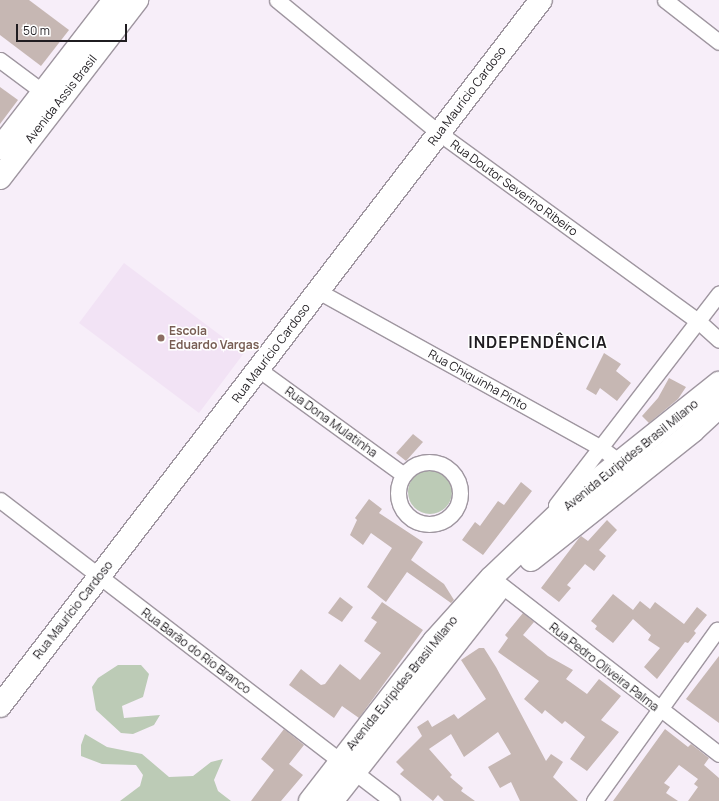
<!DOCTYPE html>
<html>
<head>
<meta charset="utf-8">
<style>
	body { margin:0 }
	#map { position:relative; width:719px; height:801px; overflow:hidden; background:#f7eef9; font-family:Manrope,sans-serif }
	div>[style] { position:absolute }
	.built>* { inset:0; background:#f2e3f5 }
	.green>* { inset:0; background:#bccbb6 }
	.round { border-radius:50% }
	.building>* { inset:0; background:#c6b7b3 }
	.roads { filter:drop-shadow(1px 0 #9f96a0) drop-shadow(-1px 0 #9f96a0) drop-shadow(0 1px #9f96a0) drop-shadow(0 -1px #9f96a0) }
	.street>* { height:15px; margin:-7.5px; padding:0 7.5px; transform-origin:7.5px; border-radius:7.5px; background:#fff }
	.street>.ring { margin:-7.5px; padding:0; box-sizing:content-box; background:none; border:15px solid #fff; border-radius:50% }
	.secondary>* { height:22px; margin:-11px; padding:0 11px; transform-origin:11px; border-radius:11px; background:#fff }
	.dots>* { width:11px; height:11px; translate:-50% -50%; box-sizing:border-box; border:2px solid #fff; border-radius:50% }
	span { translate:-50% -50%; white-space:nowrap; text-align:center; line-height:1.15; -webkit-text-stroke:3px #fff; paint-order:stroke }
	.street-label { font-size:12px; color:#1f1c20 }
	.education-label { font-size:12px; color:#785e54; font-weight:700 }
	.left { translate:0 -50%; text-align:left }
	.district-label { font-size:16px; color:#1f1c20; font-weight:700; letter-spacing:1px }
	.scale { position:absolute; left:16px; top:24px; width:111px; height:18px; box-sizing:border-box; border:2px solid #1f1c20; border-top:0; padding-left:5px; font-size:12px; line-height:14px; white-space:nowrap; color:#1f1c20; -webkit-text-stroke:3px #fff; paint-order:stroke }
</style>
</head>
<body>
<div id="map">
	<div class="built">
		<i style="clip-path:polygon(124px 263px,244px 353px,199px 413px,79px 323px)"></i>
	</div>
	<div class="green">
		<i class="round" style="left:408px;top:470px;width:44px;height:44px"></i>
		<i style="clip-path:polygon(118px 665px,141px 665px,149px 674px,143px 697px,122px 706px,124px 718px,160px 715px,154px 725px,133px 734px,121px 733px,96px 710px,92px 687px,98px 678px)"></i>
		<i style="clip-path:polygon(85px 734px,107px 747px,142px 754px,169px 777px,193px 776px,211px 762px,223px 759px,214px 780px,218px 791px,231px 801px,120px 801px,140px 786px,143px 775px,136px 765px,102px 764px,81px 756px,81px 745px)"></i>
	</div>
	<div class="building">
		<i style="clip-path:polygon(0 0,29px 0,69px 30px,41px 66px,0 35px)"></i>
		<i style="clip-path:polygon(0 87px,18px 100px,0 124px)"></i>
		<i style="clip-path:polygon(604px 353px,621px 364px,616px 371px,631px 383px,617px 401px,600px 388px,596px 395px,586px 389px)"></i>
		<i style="clip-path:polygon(669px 378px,686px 387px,678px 399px,649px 423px,642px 416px,658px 398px)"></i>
		<i style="clip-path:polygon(413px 434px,423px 442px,406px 461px,396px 453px)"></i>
		<i style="clip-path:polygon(521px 482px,532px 491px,483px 555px,462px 540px,475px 522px,480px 526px,498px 501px,504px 505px)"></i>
		<i style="clip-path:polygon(369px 499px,382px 509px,379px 513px,423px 542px,411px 560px,444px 584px,454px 600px,451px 603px,407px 572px,386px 602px,367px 587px,392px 548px,371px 533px,363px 545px,350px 535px,357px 520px,355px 518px)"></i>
		<i style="clip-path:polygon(607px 520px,617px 530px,599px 550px,606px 556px,594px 571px,585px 564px,567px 585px,571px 588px,559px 602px,541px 588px,579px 538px,581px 536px,588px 541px)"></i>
		<i style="clip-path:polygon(613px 594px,633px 610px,640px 601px,650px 609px,655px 602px,684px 624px,697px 607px,707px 615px,694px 631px,696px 633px,688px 643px,685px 642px,657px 679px,644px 667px,660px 648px,648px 640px,651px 635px,633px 619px,613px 643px,595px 629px,597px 626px,591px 621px)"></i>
		<i style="clip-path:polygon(340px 597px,353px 607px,342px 622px,328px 613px)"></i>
		<i style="clip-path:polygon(382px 602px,423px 630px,359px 718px,342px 706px,334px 718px,289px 685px,301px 669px,321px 685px,325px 684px,340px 664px,360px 680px,381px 653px,364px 641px,377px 622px,371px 618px)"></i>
		<i style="clip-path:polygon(523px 613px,534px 622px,523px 635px,548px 656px,573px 670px,566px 679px,587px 694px,599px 679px,621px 696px,601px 720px,619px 732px,587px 771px,570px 759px,585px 737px,565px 721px,562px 724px,545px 710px,542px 714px,524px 699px,539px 681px,498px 652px,508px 638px,505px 635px)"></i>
		<i style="clip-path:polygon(479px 648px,484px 648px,496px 667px,546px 761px,551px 754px,563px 762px,553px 777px,578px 801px,520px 801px,511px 782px,500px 788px,488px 767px,511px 754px,498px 732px,464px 757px,451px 734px,429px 749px,452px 775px,450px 777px,463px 788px,461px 791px,475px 801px,444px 801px,438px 795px,433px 801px,400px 774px,404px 770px,396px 762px,422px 736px,417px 727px,428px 720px,432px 727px,454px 714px,458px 719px,486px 699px,461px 660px)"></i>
		<i style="clip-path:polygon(719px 656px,719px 723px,686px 699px)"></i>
		<i style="clip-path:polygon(284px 729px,304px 745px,289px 764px,303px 775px,281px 801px,251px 801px,274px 770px,261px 759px)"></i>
		<i style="clip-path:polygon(665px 729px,688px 747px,691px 744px,709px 758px,704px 765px,719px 778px,719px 801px,688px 801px,698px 787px,694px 784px,698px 779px,679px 765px,664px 783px,670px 787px,666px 793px,678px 801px,613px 801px)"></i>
	</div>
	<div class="roads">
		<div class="street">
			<i style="left:277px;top:0;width:210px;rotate:39.4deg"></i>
			<i style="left:439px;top:133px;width:320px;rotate:36deg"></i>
			<i style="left:698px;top:321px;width:28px;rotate:42deg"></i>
			<i style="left:665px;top:0;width:68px;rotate:37.9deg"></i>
			<i style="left:0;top:60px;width:54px;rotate:36.7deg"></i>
			<i style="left:318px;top:291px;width:324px;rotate:29deg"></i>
			<i style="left:601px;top:448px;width:31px;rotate:37deg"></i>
			<i style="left:258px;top:369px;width:180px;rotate:36deg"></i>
			<i class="ring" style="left:398px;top:462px;width:47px;height:47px"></i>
			<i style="left:0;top:500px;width:494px;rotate:37.5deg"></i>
			<i style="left:556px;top:505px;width:267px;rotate:-52.4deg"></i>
			<i style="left:492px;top:578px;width:287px;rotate:37.8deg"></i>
			<i style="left:594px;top:801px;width:211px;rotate:-54.3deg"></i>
		</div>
		<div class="secondary">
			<i style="left:0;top:148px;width:187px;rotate:-52.4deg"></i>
			<i style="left:0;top:178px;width:225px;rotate:-52.4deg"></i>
			<i style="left:531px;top:560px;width:207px;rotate:-38.5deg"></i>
			<i style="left:693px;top:431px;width:35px;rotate:-43deg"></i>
			<i style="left:0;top:706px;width:889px;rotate:-52.54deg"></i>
			<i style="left:310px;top:801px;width:202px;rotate:-52.2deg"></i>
			<i style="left:434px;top:641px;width:85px;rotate:-47.9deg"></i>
			<i style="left:491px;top:578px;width:117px;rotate:-43.6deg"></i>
			<i style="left:576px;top:497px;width:183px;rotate:-38.6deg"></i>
			<i style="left:332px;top:801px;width:267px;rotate:-51.8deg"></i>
		</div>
	</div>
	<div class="dots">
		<i style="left:161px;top:338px;background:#8d6e63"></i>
	</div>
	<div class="street-label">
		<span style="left:467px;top:96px;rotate:-53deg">Rua Maurício Cardoso</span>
		<span style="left:61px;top:99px;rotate:-52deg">Avenida Assis Brasil</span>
		<span style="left:514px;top:188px;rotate:36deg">Rua Doutor Severino Ribeiro</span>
		<span style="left:271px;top:353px;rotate:-53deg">Rua Maurício Cardoso</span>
		<span style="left:478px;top:380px;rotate:29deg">Rua Chiquinha Pinto</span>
		<span style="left:331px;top:422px;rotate:36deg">Rua Dona Mulatinha</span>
		<span style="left:631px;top:455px;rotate:-39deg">Avenida Euripides Brasil Milano</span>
		<span style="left:73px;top:610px;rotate:-52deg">Rua Maurício Cardoso</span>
		<span style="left:196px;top:651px;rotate:37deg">Rua Barão do Rio Branco</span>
		<span style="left:604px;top:667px;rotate:38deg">Rua Pedro Oliveira Palma</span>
		<span style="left:402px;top:683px;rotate:-51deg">Avenida Euripides Brasil Milano</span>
	</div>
	<div class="education-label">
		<span class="left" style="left:169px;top:338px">Escola<br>Eduardo Vargas</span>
	</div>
	<div class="district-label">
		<span style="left:538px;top:342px">INDEPENDÊNCIA</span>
	</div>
	<div class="scale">50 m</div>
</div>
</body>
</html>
